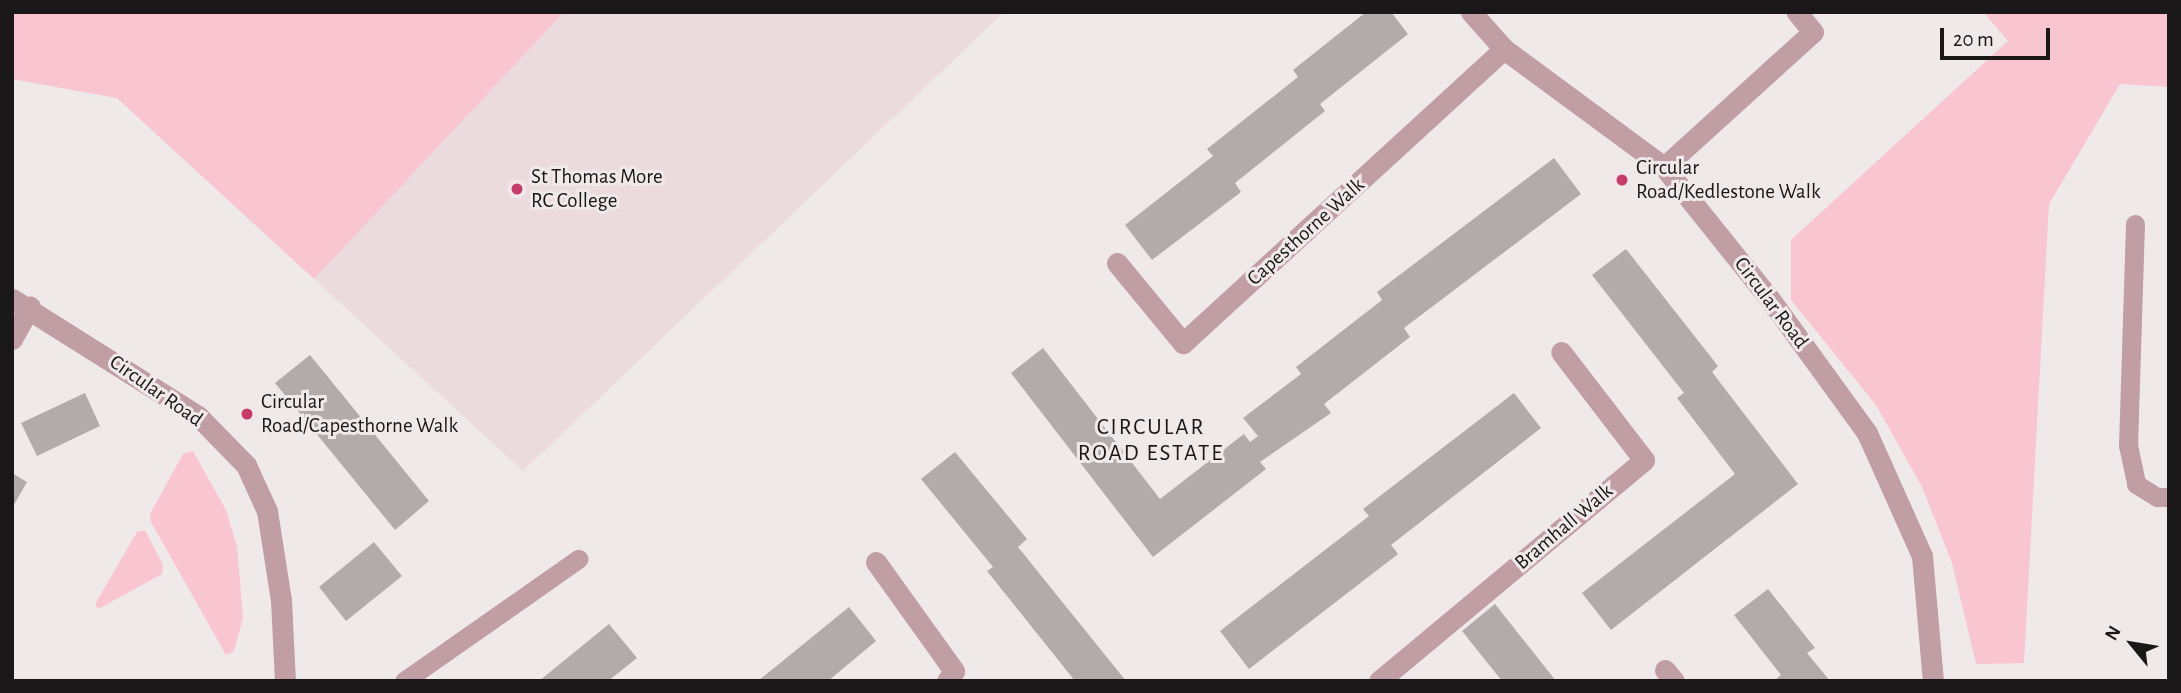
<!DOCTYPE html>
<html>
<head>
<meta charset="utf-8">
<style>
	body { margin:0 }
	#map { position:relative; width:2181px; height:693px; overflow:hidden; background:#f0e9ea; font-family:"Alegreya Sans",sans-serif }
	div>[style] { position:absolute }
	.built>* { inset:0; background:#ebdbde }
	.green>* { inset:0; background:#f9c5d0 }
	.building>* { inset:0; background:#b1abac }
	.lane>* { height:19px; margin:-9.5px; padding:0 9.5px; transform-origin:9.5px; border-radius:9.5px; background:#c19da4 }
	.street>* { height:21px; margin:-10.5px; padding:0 10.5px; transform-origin:10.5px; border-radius:10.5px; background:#c19da4 }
	.dots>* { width:19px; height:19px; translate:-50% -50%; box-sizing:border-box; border:4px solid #f0e9ea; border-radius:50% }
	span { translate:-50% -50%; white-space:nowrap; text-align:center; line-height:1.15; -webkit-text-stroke:6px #f0e9ea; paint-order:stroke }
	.poi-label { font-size:21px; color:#1a1718 }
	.left { translate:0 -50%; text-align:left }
	.street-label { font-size:21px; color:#1a1718 }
	.neighbourhood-label { font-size:23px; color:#1a1718; letter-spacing:2px }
	.frame { position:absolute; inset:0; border:14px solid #1a1718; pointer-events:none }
	.north { position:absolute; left:2097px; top:609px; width:70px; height:70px; -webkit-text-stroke:5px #f0e9ea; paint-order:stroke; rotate:300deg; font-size:19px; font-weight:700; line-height:28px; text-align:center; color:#1a1718 }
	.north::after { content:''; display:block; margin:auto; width:24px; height:32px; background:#1a1718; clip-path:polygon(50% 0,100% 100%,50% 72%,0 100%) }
	.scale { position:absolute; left:1940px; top:28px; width:110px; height:32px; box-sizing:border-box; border:4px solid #1a1718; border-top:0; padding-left:9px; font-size:21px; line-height:24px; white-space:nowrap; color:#1a1718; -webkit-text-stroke:5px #f0e9ea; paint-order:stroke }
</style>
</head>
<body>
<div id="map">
	<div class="built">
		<i style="clip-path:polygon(12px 12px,1004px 12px,523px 471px,117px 98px,12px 79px)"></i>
	</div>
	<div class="green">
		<i style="clip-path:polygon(12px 12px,564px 12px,314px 279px,117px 98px,12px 79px)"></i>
		<i style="clip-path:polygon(1983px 12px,2169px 12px,2169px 87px,2120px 84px,2049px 204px,2024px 663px,1976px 664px,1952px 563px,1922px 487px,1876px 405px,1791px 300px,1791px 240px,2008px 41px)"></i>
		<i style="clip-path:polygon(193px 451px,226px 510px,237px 547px,243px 618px,234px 651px,226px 655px,151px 522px,150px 514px,183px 454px)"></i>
		<i style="clip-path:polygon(145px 530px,163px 565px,162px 574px,98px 609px,95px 604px,137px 532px)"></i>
	</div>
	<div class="building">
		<i style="clip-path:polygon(1366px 12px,1391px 12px,1408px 34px,1320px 104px,1325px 111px,1235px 183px,1241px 192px,1152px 260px,1125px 225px,1213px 156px,1207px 149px,1298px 77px,1293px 70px)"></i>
		<i style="clip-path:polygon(1554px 158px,1581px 194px,1404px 328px,1410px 337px,1324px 404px,1331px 413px,1260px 462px,1266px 469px,1153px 557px,1011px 373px,1043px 348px,1160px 499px,1244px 434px,1250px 442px,1258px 436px,1243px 418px,1301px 374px,1296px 367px,1382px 300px,1377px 292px)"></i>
		<i style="clip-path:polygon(1626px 249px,1718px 366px,1712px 372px,1798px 484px,1611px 630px,1582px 593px,1735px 474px,1677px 398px,1684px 393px,1592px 275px)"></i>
		<i style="clip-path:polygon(310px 355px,429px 501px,395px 530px,275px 383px)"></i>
		<i style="clip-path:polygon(85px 393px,100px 426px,37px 456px,21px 423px)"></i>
		<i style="clip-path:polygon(1514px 393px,1541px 428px,1391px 545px,1398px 554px,1249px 669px,1220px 631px,1369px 516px,1363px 509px)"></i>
		<i style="clip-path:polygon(955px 452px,1027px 539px,1018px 547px,1126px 681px,1075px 681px,987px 571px,993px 567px,921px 479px)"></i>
		<i style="clip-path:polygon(12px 473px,27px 482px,12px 508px)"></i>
		<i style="clip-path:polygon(374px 542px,402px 576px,346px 621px,319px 587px)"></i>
		<i style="clip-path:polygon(1768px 589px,1815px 648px,1807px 653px,1830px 681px,1774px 681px,1781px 675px,1734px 615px)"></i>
		<i style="clip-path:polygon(1495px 604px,1556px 681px,1502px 681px,1462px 631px)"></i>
		<i style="clip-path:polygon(849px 607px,876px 641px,828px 681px,758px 681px)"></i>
		<i style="clip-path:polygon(609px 624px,637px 658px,608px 681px,539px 681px)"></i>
	</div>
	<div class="lane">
		<i style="left:2135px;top:224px;width:221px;rotate:91.8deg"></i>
		<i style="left:2128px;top:445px;width:40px;rotate:78deg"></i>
		<i style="left:2136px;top:484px;width:25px;rotate:32deg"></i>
		<i style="left:2157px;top:497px;width:12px"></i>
		<i style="left:404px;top:681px;width:213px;rotate:-35deg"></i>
	</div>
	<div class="street">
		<i style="left:1471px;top:12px;width:50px;rotate:48.3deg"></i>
		<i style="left:1504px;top:49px;width:199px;rotate:36.4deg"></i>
		<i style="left:1664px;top:167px;width:168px;rotate:51.3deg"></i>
		<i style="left:1769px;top:298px;width:167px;rotate:54deg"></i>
		<i style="left:1867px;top:433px;width:135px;rotate:65.9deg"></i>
		<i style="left:1922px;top:556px;width:125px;rotate:85deg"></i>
		<i style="left:1664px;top:167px;width:201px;rotate:-42.2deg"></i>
		<i style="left:1813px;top:32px;width:26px;rotate:-129deg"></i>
		<i style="left:1117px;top:263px;width:104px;rotate:50.5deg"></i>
		<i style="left:1183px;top:343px;width:435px;rotate:-42.5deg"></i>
		<i style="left:12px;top:299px;width:220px;rotate:32.2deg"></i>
		<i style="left:198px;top:416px;width:69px;rotate:45.6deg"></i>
		<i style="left:246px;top:465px;width:51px;rotate:65.5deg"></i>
		<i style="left:267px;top:511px;width:90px;rotate:81.1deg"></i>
		<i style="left:281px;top:600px;width:81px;rotate:87.2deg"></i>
		<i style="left:12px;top:339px;width:37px;rotate:-61deg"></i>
		<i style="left:876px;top:562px;width:134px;rotate:54.4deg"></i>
		<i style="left:954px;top:671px;width:12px;rotate:125deg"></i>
		<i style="left:1665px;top:670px;width:14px;rotate:51deg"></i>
		<i style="left:1379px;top:681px;width:345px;rotate:-39.8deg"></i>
		<i style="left:1644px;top:460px;width:136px;rotate:-127.5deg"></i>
	</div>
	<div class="dots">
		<i style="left:1622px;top:180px;background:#c83b68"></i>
		<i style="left:517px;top:189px;background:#c83b68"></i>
		<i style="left:247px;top:414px;background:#c83b68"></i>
	</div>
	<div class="poi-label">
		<span class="left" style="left:1636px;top:180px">Circular<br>Road/Kedlestone Walk</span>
		<span class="left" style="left:531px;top:189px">St Thomas More<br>RC College</span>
		<span class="left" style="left:261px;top:414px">Circular<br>Road/Capesthorne Walk</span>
	</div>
	<div class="street-label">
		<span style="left:1306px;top:232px;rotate:-42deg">Capesthorne Walk</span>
		<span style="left:1771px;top:303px;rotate:53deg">Circular Road</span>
		<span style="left:156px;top:391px;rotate:35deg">Circular Road</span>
		<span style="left:1564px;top:527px;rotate:-40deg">Bramhall Walk</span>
	</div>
	<div class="neighbourhood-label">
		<span style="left:1151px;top:441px">CIRCULAR<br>ROAD ESTATE</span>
	</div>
	<div class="frame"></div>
	<div class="north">N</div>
	<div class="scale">20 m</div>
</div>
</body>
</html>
